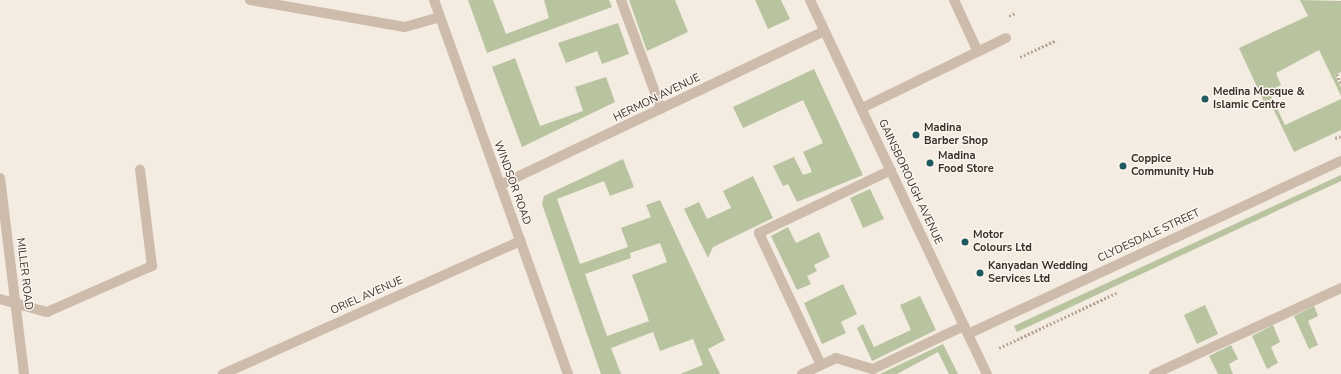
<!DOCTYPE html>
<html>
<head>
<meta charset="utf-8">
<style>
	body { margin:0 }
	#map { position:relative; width:1341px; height:374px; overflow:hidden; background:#f4ebe1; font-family:"Nunito Sans",sans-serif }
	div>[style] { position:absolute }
	.green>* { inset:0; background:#b8c4a0 }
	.path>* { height:2.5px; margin-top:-1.25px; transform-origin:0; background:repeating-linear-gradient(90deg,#b9a596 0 2px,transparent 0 4px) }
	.lane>* { height:10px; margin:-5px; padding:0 5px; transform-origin:5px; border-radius:5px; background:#cdbbac }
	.street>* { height:10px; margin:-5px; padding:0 5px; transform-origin:5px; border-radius:5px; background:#cdbbac }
	.dots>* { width:11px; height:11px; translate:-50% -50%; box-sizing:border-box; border:2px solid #fbf5ee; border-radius:50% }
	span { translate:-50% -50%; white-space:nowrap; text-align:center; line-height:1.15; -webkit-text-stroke:3px #fbf5ee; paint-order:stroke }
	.poi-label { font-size:11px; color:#3b302b; font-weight:700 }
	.left { translate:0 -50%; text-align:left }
	.street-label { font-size:11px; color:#3b302b }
</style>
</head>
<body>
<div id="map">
	<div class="green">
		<i style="clip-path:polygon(468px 0,493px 0,506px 34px,549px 18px,544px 0,609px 0,612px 7px,487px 53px)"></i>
		<i style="clip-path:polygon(629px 0,675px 0,688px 32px,647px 51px)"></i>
		<i style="clip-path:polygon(755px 0,781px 0,790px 19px,768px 29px)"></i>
		<i style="clip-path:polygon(1300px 0,1341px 1px,1341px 72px,1335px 75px,1341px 87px,1341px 96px,1319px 50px,1276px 73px,1281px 85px,1269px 91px,1285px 125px,1341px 99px,1341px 130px,1294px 152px,1269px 100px,1264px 102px,1239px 48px,1308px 16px)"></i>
		<i style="clip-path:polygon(618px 23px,629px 54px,602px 64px,597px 51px,566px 63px,558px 43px)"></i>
		<i style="clip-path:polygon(515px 58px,540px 126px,583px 111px,575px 87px,606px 77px,615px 102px,522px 147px,492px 67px)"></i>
		<i style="clip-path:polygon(814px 69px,863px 175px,797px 202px,788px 184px,783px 186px,773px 166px,794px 157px,803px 175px,812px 172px,803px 152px,823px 143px,803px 100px,743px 128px,733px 107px)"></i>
		<i style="clip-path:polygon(evenodd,623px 159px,634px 187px,610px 196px,604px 181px,557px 199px,580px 264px,628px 247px,621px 228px,651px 217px,646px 205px,660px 200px,725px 340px,708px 349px,720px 374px,680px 374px,703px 365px,693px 339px,660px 351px,653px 332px,611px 348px,621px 374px,601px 374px,542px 204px,544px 196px,623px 159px,660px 243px,667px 262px,632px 275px,649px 321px,607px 336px,585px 274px,631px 258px,630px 253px,660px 243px)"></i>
		<i style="clip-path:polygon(1341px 175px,1341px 181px,1017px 332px,1014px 326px)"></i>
		<i style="clip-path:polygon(753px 176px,773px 218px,713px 247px,708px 258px,684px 209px,699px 202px,707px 219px,731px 208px,723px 191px)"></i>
		<i style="clip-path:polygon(870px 189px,884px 219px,863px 228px,850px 198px)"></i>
		<i style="clip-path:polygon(788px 227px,796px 243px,819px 232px,830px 257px,814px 265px,817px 271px,807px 276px,811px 284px,797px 290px,771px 236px)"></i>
		<i style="clip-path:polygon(843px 284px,857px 314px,841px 322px,846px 333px,822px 344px,804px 303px)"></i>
		<i style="clip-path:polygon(920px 296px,936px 330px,872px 361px,857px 328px,863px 324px,874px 347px,911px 330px,900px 305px)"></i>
		<i style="clip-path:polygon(1205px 305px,1218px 334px,1197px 344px,1184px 315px)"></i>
		<i style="clip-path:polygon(1314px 306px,1318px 316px,1308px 321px,1318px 345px,1309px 349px,1294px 316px)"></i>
		<i style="clip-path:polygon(1273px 325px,1280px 342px,1271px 347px,1278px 363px,1267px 369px,1252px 336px)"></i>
		<i style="clip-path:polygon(943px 344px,958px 374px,949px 374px,938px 352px,897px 374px,880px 374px)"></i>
		<i style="clip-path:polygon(1231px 345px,1238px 359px,1229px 364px,1233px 374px,1218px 374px,1209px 356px)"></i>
	</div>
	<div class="path">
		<i style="left:1009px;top:16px;width:7px;rotate:-27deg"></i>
		<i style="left:1020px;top:57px;width:40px;rotate:-25deg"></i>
		<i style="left:1337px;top:74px;width:10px;rotate:66deg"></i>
		<i style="left:1335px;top:138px;width:6px;rotate:-18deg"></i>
		<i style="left:999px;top:348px;width:132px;rotate:-25.2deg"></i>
	</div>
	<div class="lane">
		<i style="left:621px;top:0;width:116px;rotate:69.8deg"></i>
		<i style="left:954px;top:0;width:57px;rotate:65.2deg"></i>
		<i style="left:862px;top:108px;width:160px;rotate:-25.9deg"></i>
		<i style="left:0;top:299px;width:49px;rotate:15.5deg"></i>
		<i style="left:47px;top:312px;width:115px;rotate:-23.7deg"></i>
		<i style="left:152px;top:266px;width:97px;rotate:-97.1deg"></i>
		<i style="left:836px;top:358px;width:39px;rotate:17deg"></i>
		<i style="left:873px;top:369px;width:101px;rotate:-25.3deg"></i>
		<i style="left:821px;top:365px;width:146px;rotate:-115.2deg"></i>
		<i style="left:759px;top:233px;width:146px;rotate:-25.5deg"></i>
		<i style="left:1154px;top:374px;width:206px;rotate:-24.7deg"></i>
	</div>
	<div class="street">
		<i style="left:250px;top:0;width:157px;rotate:9.9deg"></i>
		<i style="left:405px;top:27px;width:36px;rotate:-16deg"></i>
		<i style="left:434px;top:0;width:397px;rotate:70.3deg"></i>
		<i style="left:810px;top:0;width:414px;rotate:64.7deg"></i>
		<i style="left:0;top:178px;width:197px;rotate:83deg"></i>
		<i style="left:500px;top:185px;width:359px;rotate:-25.4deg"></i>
		<i style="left:968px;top:334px;width:411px;rotate:-24.9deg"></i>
		<i style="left:223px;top:374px;width:326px;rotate:-24.1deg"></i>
		<i style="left:802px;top:374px;width:38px;rotate:-25deg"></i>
	</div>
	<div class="dots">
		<i style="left:1205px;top:99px;background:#1f5a5e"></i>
		<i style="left:916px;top:135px;background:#1f5a5e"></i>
		<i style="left:930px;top:163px;background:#1f5a5e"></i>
		<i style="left:1123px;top:166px;background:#1f5a5e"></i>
		<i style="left:965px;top:242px;background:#1f5a5e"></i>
		<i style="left:980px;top:273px;background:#1f5a5e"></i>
	</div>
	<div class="poi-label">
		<span class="left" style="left:1213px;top:99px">Medina Mosque &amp;<br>Islamic Centre</span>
		<span class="left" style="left:924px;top:135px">Madina<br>Barber Shop</span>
		<span class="left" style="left:938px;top:163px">Madina<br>Food Store</span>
		<span class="left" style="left:1131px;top:166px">Coppice<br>Community Hub</span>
		<span class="left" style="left:973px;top:242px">Motor<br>Colours Ltd</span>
		<span class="left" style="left:988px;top:273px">Kanyadan Wedding<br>Services Ltd</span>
	</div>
	<div class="street-label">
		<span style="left:657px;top:98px;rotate:-26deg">HERMON AVENUE</span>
		<span style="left:910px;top:182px;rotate:65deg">GAINSBOROUGH AVENUE</span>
		<span style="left:512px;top:183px;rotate:70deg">WINDSOR ROAD</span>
		<span style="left:1149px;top:236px;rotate:-25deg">CLYDESDALE STREET</span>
		<span style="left:24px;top:274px;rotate:83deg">MILLER ROAD</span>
		<span style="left:367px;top:296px;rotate:-24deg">ORIEL AVENUE</span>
	</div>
</div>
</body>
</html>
